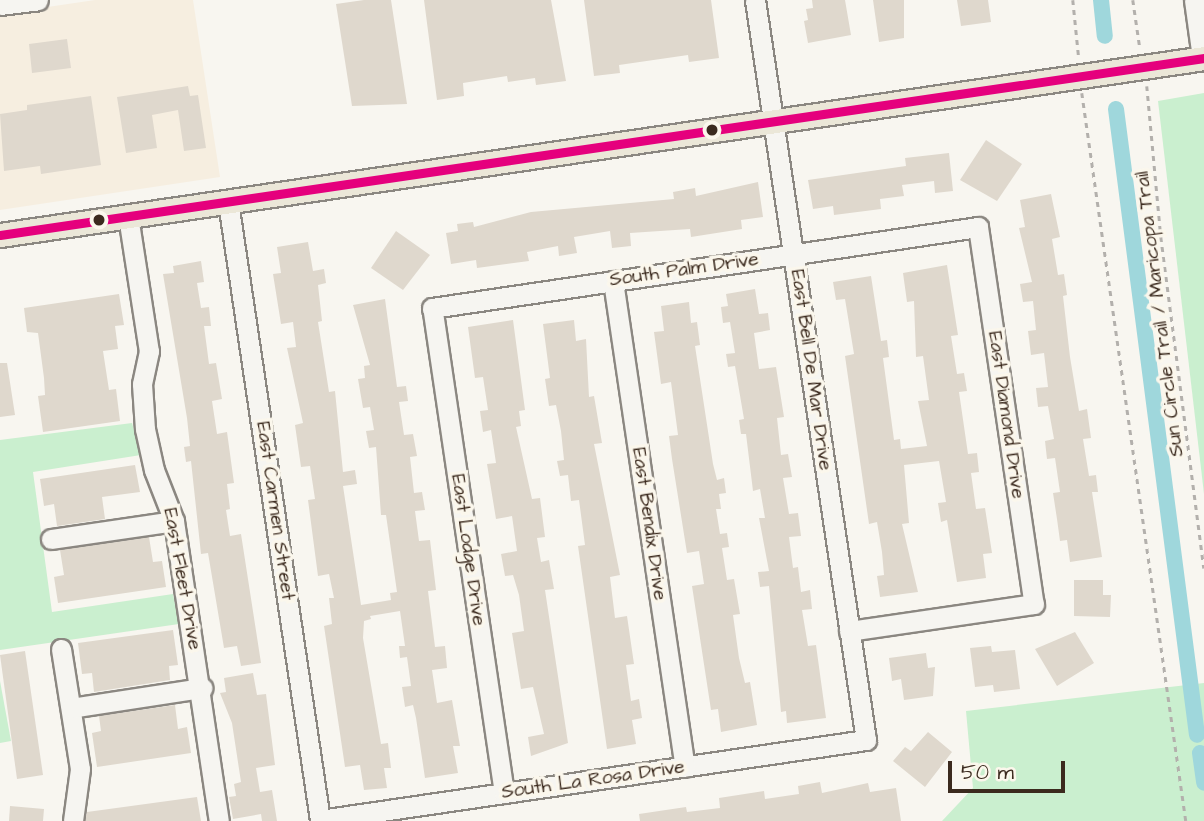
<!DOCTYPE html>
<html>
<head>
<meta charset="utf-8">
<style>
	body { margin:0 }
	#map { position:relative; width:1204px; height:821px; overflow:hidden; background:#f8f6f0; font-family:"Architects Daughter",sans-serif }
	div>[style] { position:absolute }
	.built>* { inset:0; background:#f6eee0 }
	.green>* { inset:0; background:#caefcf }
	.canal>* { height:16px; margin:-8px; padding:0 8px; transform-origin:8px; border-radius:8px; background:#9fd7dc }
	.building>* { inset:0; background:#dfd8cd }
	.path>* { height:2.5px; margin-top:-1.25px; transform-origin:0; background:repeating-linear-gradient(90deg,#b3b0ac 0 5px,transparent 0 10px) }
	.roads { filter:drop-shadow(2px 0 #8b8781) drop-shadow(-2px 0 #8b8781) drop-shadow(0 2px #8b8781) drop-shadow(0 -2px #8b8781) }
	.minor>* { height:19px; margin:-9.5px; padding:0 9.5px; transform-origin:9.5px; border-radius:9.5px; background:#f6f5f1 }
	.major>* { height:23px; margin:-11.5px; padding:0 11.5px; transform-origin:11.5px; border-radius:11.5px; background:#ebe7d8 }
	.bus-1>* { height:9px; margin:-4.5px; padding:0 4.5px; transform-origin:4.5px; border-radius:4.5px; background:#e5007d }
	.dots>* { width:19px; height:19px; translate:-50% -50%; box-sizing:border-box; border:4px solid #fbf7ec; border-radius:50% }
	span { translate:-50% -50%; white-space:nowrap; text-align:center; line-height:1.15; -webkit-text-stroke:7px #fbf7ec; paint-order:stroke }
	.street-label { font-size:19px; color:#3b2a1e }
	.scale { position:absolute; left:948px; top:761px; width:117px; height:32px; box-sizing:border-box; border:4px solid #3b2a1e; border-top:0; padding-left:9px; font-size:21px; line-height:24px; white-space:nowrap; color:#3b2a1e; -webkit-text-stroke:5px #fbf7ec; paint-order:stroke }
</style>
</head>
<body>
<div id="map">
	<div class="built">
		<i style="clip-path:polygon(95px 0,193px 0,220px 177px,0 210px,0 14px)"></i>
	</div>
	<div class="green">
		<i style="clip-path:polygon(1204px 93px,1204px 494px,1158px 101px)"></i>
		<i style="clip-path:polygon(132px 423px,141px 455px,33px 472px,52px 612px,173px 594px,179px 624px,0 650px,0 440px)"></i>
		<i style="clip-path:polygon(0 681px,11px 741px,0 743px)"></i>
		<i style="clip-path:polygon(1204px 683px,1204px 821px,942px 821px,973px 788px,966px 711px)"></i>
	</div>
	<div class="canal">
		<i style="left:1101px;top:0;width:36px;rotate:84deg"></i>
		<i style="left:1116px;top:109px;width:631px;rotate:82.63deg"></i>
		<i style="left:1200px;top:753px;width:30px;rotate:82deg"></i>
	</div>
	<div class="building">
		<i style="clip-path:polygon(364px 0,391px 0,407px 104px,352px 106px,336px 4px)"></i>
		<i style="clip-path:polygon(424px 0,551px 0,566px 81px,536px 85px,535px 78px,508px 82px,507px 76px,463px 83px,464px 96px,437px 100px)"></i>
		<i style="clip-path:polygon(584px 0,711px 0,719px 58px,689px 62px,688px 55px,619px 65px,620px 73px,594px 76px)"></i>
		<i style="clip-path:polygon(812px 0,845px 0,851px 35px,808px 43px,804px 21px,808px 20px,806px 9px,813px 8px)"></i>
		<i style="clip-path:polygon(873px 0,904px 0,904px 38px,879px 42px)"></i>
		<i style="clip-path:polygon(957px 0,988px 0,991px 22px,961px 26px)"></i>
		<i style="clip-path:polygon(67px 39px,71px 68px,32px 73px,29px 44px)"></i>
		<i style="clip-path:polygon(188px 86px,190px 96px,198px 95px,206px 148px,184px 151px,178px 110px,152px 115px,157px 148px,126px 153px,117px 97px)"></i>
		<i style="clip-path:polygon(91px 96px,101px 165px,41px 174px,40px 166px,4px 171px,0 114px,27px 110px,27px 105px)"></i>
		<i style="clip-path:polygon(986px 140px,1022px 164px,997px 201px,960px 180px)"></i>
		<i style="clip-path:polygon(949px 153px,953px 191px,935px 193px,934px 181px,902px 185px,904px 196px,880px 199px,881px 209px,834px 215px,833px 206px,813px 209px,808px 180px,906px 166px,905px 158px)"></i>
		<i style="clip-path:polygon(758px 182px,763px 217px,741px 220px,742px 229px,691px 237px,690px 229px,630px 233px,631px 246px,612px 248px,610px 231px,574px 237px,577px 253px,559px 256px,558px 246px,527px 252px,529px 261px,477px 268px,476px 260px,451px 264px,446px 233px,458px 231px,457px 224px,473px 222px,474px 227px,531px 212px,674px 199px,673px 192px,695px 188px,696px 196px)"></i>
		<i style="clip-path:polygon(1051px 194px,1060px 237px,1052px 239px,1058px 275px,1064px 274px,1067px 295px,1063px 296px,1070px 357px,1079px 411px,1087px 409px,1091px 438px,1083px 439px,1089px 476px,1096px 475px,1098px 492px,1092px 492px,1102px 557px,1070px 562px,1067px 540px,1060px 541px,1057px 519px,1053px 493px,1060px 492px,1055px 458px,1047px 459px,1045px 441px,1054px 439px,1048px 406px,1038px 407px,1036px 388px,1048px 387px,1044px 353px,1031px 355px,1028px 331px,1036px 330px,1033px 301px,1023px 302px,1020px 284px,1032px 282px,1019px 228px,1025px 227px,1020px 200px)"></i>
		<i style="clip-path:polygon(396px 231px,430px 255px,403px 290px,371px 268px)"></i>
		<i style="clip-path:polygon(308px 242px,313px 271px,324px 269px,326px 283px,318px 285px,322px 321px,318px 322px,329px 392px,335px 391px,343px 472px,355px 470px,357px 484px,343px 486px,361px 605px,391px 600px,390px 593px,397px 592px,386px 515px,381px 515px,376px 447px,369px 448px,366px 431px,374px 430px,370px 407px,363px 408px,358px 379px,365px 378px,364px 366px,370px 365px,353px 305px,385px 299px,397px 387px,406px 386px,408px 401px,399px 402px,404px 435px,413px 434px,417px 456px,410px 457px,414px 493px,422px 492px,425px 510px,415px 511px,419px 541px,430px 540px,436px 590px,428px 591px,435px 647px,445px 646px,447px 668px,432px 670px,437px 703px,452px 700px,460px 746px,453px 746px,458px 773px,425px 778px,416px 718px,413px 705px,405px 707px,402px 687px,411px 686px,407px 657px,400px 658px,399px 646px,405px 646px,400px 611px,370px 616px,371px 619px,364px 621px,363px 638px,381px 744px,388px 743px,391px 768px,384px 768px,387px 788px,364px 790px,360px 765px,345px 767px,324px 626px,332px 624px,329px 598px,334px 598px,329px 574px,318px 576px,308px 500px,315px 499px,310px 466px,301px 467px,295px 425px,303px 423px,287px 348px,296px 347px,293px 322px,281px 324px,273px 274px,281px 273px,277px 247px)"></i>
		<i style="clip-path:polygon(201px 261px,204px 282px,197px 283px,201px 308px,209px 307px,211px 326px,204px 326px,209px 364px,216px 363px,222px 399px,212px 401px,217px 434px,227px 432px,234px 483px,227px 484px,230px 509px,226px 510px,230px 536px,241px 534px,261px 663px,241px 666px,237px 646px,224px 648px,208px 553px,201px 554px,191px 461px,186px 462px,184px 447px,190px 446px,187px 418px,163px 274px,174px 273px,173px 266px)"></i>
		<i style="clip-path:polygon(947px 265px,958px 335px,951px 336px,957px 374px,964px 373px,967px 391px,959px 392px,968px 454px,977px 453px,979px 472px,971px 473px,976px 509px,985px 508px,992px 553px,983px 554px,986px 578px,957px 582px,947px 520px,941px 522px,938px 503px,946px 502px,939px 461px,904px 465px,909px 523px,902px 524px,918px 592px,880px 597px,877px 576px,884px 575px,882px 552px,877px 522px,869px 524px,845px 356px,854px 354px,845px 299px,836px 300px,833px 282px,871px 276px,881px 341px,887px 340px,889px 357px,883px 358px,894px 440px,900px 439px,901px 449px,927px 446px,918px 401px,929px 400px,923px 356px,916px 357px,914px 301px,907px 302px,903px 273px)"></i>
		<i style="clip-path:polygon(755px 289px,759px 314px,768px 313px,770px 330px,754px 333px,759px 369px,776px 367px,784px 417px,777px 418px,781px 455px,788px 454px,792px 477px,783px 478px,789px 514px,798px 513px,801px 536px,789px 537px,793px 568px,798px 567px,801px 592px,810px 590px,812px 609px,802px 610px,808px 646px,816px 645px,826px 718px,787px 723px,786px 711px,781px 712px,769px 586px,760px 587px,758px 572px,769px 571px,759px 518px,765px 518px,760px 489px,753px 491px,746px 434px,741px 434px,739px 420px,744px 419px,735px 366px,728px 367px,726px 354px,735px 353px,730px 322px,723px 323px,721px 307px,728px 306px,726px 294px)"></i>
		<i style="clip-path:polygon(119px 294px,124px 325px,115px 326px,118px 349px,103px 351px,109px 390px,116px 389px,120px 421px,43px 432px,38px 396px,45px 395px,44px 378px,38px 333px,27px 332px,24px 308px)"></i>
		<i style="clip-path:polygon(689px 302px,691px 323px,697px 322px,700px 345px,695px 346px,713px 464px,717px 480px,724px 478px,726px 493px,719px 494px,721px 509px,716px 509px,720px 534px,727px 533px,729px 547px,722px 548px,727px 580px,734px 579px,740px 614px,733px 615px,739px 658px,745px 683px,750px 682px,757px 725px,721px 732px,718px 709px,711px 710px,692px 586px,704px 584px,699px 551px,687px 553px,672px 459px,669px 436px,678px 435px,671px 382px,661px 384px,654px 332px,664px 331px,661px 306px)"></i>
		<i style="clip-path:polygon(513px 320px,525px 410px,519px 411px,521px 426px,516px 427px,532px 499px,540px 498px,545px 537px,537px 538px,541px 562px,549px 560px,554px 589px,545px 590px,568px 743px,531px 756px,528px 737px,544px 734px,533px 687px,521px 689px,512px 633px,524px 631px,519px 595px,513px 575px,505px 576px,501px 554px,517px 551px,512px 516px,496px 519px,487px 464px,496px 463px,491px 430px,483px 432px,480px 411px,488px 410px,483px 377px,475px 378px,468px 327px)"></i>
		<i style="clip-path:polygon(574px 320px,576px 341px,586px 339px,589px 397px,594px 396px,602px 443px,594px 444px,620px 575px,610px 577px,615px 618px,627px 616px,634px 664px,626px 665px,631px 701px,639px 699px,642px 718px,632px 720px,636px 744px,607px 749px,578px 546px,585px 545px,579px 500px,571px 501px,568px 475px,560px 476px,557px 461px,564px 460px,561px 431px,556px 405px,549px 406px,545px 379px,550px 378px,543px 324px)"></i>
		<i style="clip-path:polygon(0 363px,7px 363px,15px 415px,0 417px)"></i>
		<i style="clip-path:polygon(135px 465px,140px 492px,102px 497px,105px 519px,57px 526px,54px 504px,44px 506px,40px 479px)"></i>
		<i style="clip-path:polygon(149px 537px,153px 562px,162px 561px,166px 587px,58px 603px,54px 577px,64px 575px,60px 550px)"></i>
		<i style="clip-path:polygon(1074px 580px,1103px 580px,1103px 595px,1111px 595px,1110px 617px,1074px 616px)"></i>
		<i style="clip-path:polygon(173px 630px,178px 665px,169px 666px,170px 680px,94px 692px,92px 673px,82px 674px,78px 643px)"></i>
		<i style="clip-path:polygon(1075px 632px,1094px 663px,1057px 686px,1035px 649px)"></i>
		<i style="clip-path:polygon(991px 646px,992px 652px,1015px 650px,1020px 689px,994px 692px,993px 685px,975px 687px,970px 648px)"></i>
		<i style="clip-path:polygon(25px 651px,43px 775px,17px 779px,0 655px)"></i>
		<i style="clip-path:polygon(926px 653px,928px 668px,935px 667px,933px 696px,904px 700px,901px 679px,892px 681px,889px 658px)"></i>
		<i style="clip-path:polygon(253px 673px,257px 695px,266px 694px,275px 765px,256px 768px,260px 792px,272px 790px,277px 821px,262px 821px,261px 814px,233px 819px,229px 797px,236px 796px,234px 784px,241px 782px,232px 723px,220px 693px,226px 692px,224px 678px)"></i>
		<i style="clip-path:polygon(175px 705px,178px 729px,187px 727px,191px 753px,97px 767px,92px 733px,101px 731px,99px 716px)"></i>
		<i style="clip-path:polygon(928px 732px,952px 752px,925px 787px,893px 761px,905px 747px,911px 751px)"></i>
		<i style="clip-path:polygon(820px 782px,822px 793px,868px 783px,870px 792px,896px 788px,901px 821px,640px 821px,639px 814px,686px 807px,687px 812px,720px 808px,719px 798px,764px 791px,765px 799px,799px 794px,798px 786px)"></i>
		<i style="clip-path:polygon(197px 797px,201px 821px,85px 821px,87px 812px)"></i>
		<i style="clip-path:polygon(10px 806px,44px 809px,43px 821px,9px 821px)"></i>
	</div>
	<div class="path">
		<i style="left:1073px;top:0;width:59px;rotate:84.2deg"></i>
		<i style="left:1133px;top:0;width:49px;rotate:81.7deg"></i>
		<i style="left:1147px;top:86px;width:152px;rotate:84.7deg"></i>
		<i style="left:1161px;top:237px;width:334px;rotate:82.6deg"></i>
		<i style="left:1082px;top:93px;width:735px;rotate:81.87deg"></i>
	</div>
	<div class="roads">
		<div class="minor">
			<i style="left:1194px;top:0;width:59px;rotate:82.1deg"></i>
			<i style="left:0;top:5px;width:38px;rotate:-7deg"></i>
			<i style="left:228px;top:202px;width:625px;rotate:81.53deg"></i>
			<i style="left:320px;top:820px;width:552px;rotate:-8.34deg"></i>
			<i style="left:866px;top:740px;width:748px;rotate:-98.53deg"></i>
			<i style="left:128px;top:216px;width:137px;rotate:81.2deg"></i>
			<i style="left:149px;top:351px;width:34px;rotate:102deg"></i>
			<i style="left:142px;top:384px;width:45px;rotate:86.2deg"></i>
			<i style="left:145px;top:429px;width:42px;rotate:77.6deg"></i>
			<i style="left:154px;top:470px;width:55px;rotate:68.6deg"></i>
			<i style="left:174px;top:521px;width:303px;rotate:81.5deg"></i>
			<i style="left:613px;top:281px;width:491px;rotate:81.6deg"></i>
			<i style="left:51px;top:539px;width:124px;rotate:-8.3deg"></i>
			<i style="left:61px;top:649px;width:121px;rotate:81deg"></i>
			<i style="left:80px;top:769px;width:52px;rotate:97.7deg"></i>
			<i style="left:71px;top:708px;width:133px;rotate:-8.7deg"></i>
			<i style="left:504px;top:793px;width:490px;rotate:-98.4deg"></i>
			<i style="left:432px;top:308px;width:552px;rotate:-8.44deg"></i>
			<i style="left:978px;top:227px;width:381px;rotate:81.6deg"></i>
			<i style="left:1034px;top:604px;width:187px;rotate:171.7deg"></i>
		</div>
		<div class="major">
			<i style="left:0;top:235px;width:1217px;rotate:-8.36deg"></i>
		</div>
	</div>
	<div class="bus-1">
		<i style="left:0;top:235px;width:1217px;rotate:-8.36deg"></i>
	</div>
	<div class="dots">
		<i style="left:712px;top:130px;background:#3b2a1e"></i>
		<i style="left:99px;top:220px;background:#3b2a1e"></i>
	</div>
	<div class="street-label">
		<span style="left:684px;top:270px;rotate:-8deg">South Palm Drive</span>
		<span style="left:1160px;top:314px;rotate:-97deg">Sun Circle Trail / Maricopa Trail</span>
		<span style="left:811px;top:370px;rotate:82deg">East Bell De Mar Drive</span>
		<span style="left:1006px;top:415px;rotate:82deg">East Diamond Drive</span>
		<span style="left:275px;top:511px;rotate:82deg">East Carmen Street</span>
		<span style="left:649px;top:524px;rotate:82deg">East Bendix Drive</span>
		<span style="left:468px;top:550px;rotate:82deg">East Lodge Drive</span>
		<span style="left:182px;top:579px;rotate:80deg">East Fleet Drive</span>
		<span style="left:593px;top:780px;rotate:-8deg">South La Rosa Drive</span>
	</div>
	<div class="scale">50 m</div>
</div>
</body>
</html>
